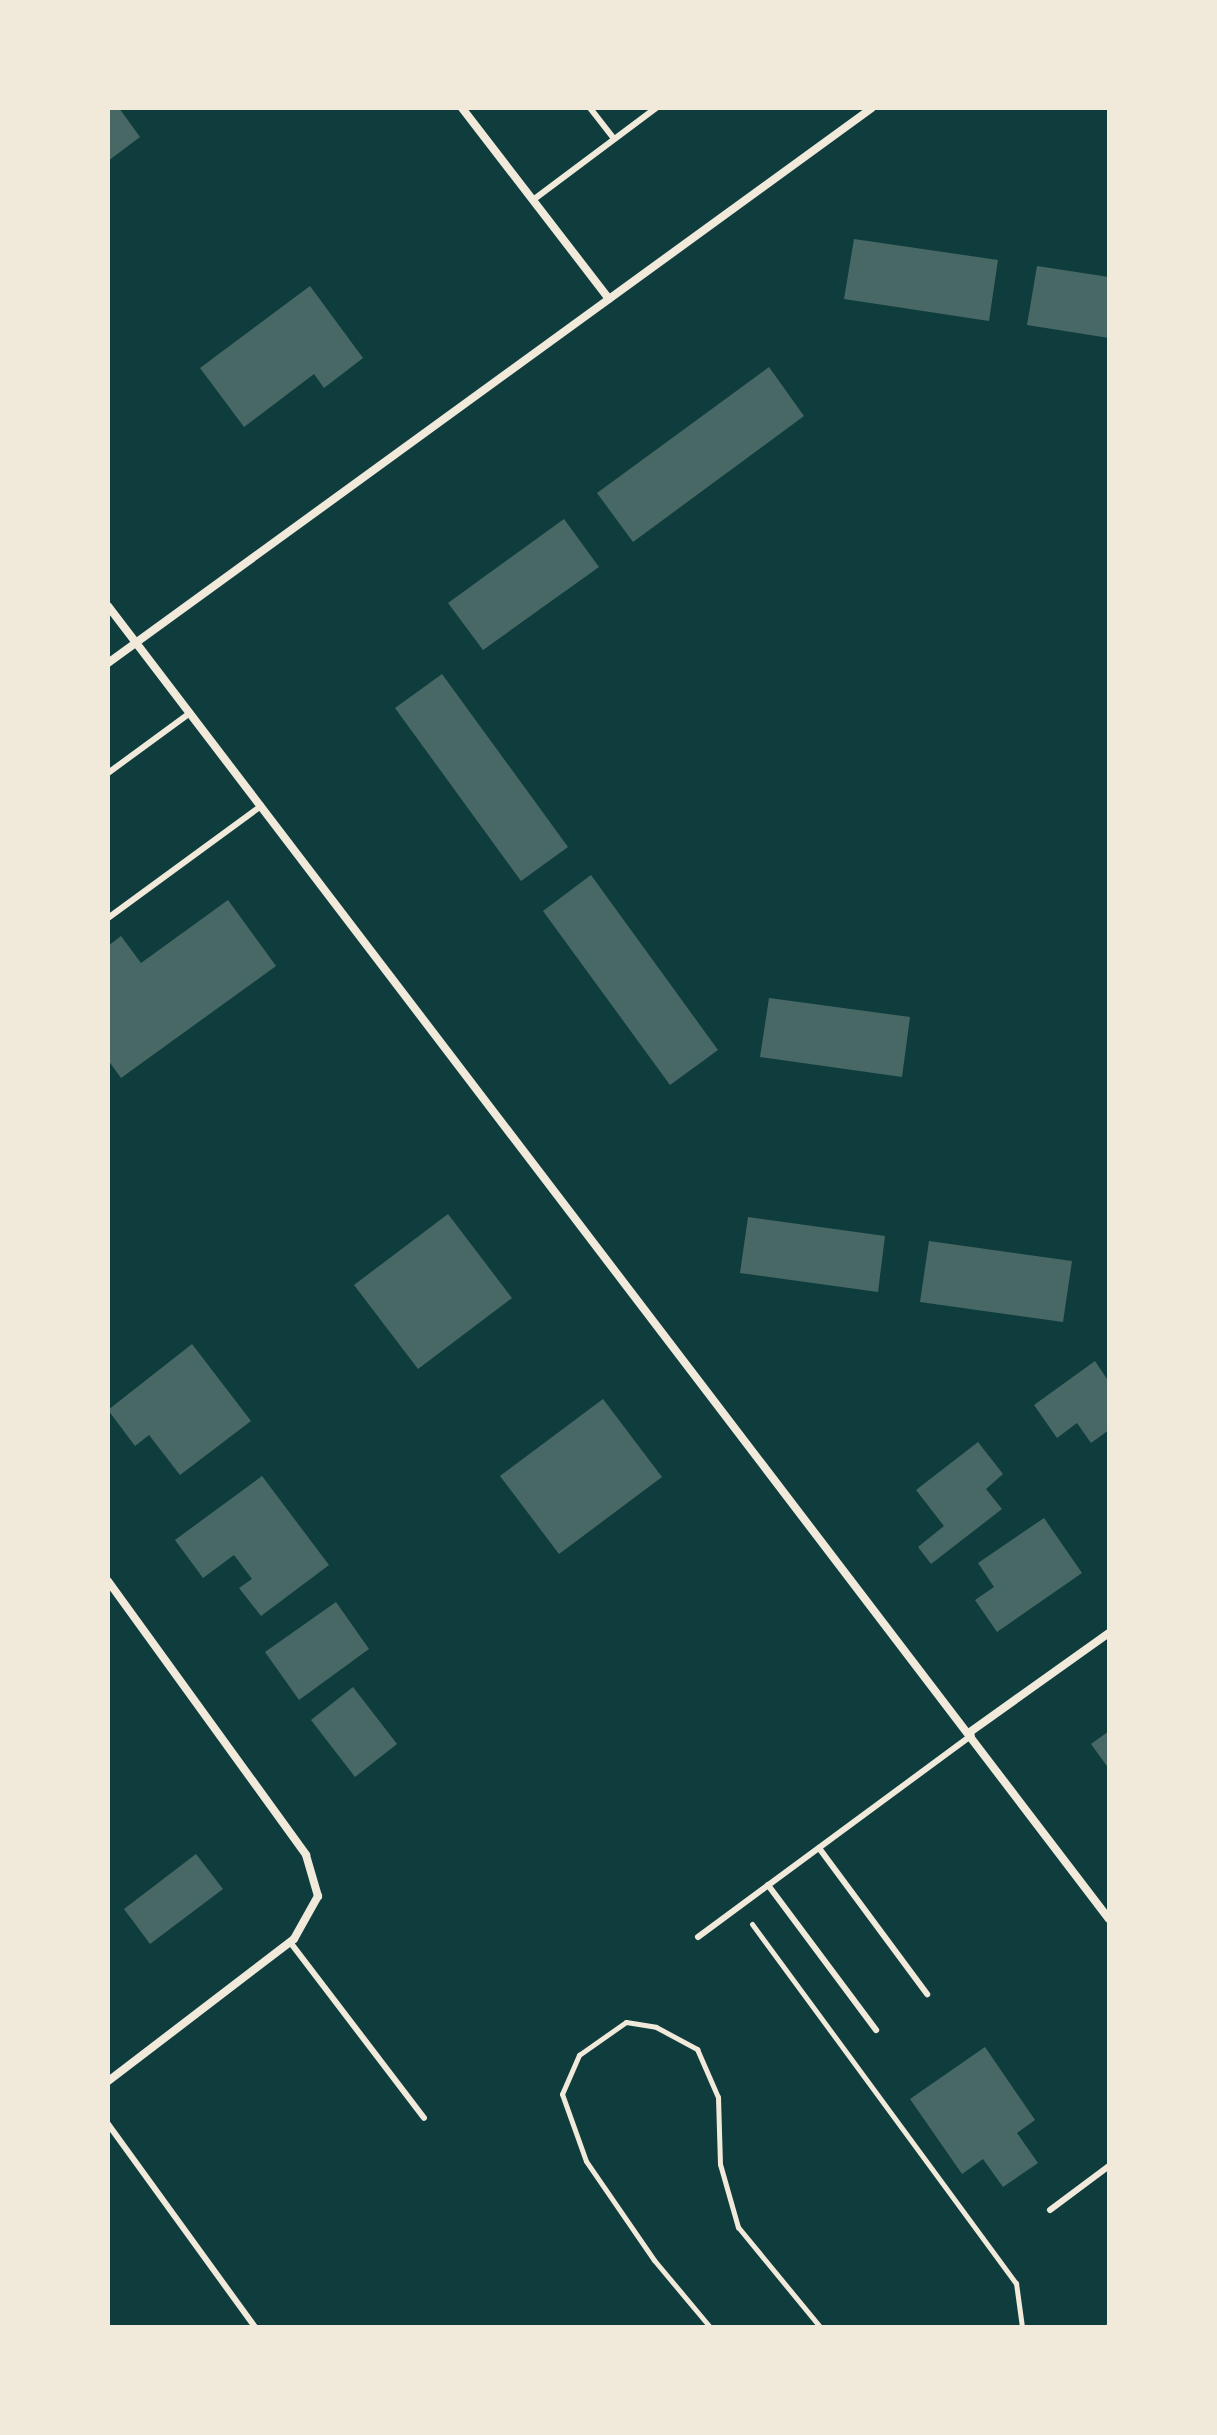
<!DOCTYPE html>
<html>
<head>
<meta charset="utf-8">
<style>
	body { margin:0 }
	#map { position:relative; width:1217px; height:2435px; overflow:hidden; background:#0f3d3e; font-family:Spectral,serif }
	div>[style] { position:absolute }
	.building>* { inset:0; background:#486865 }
	.path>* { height:5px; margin:-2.5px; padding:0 2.5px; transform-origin:2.5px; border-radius:2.5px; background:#f1e9da }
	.service>* { height:6px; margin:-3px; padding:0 3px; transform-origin:3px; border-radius:3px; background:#f1e9da }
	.minor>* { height:8px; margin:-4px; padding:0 4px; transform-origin:4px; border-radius:4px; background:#f1e9da }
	span { translate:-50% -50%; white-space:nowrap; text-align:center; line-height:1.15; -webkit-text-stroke:8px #f1e9da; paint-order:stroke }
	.frame { position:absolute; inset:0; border:110px solid #f1e9da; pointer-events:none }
</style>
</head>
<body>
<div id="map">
	<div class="building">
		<i style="clip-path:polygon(108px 108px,119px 108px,140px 137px,108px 161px)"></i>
		<i style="clip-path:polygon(854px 239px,998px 260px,989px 321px,844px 299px)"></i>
		<i style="clip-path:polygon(1037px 266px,1109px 277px,1109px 338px,1027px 325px)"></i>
		<i style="clip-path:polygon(310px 286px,363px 358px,324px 388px,314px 374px,244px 427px,200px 368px)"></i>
		<i style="clip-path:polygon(769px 367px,804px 416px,633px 542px,597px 493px)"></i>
		<i style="clip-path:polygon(564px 519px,599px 567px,483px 650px,448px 603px)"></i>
		<i style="clip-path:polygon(442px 674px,568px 847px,521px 881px,395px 708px)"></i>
		<i style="clip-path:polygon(591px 875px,718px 1050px,670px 1085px,543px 911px)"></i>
		<i style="clip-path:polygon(228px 900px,276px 966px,121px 1078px,108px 1060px,108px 946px,121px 936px,141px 963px)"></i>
		<i style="clip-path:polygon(769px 998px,910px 1017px,902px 1077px,760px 1057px)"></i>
		<i style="clip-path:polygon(448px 1214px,512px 1298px,418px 1369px,354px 1285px)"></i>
		<i style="clip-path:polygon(748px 1217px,885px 1236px,878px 1292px,740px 1273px)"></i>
		<i style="clip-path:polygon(929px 1241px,1072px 1261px,1063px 1322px,920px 1302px)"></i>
		<i style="clip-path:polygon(192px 1344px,251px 1421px,180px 1475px,149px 1435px,135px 1446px,108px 1410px)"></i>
		<i style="clip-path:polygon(1095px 1361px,1109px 1382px,1109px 1430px,1091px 1443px,1077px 1423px,1057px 1438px,1034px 1405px)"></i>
		<i style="clip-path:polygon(603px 1399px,662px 1477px,559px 1554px,500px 1476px)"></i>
		<i style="clip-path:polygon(978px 1442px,1003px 1474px,986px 1489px,1002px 1509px,931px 1564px,918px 1547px,944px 1526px,916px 1490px)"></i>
		<i style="clip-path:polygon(262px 1476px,329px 1565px,261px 1616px,239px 1588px,252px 1579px,234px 1555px,203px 1578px,175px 1540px)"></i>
		<i style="clip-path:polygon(1044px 1518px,1082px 1573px,997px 1632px,975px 1600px,994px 1587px,978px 1563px)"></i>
		<i style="clip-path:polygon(336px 1602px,369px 1649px,299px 1700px,265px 1652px)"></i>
		<i style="clip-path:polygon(353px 1687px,397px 1744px,355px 1777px,311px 1720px)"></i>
		<i style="clip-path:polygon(1109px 1731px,1109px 1769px,1091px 1744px)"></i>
		<i style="clip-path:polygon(196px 1854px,223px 1889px,150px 1944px,124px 1909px)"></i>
		<i style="clip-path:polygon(985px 2047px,1035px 2120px,1017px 2133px,1038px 2163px,1003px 2187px,983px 2159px,962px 2174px,910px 2099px)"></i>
	</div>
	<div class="path">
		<i style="left:752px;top:1924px;width:446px;rotate:53.7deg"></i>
		<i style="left:1016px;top:2283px;width:44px;rotate:82.2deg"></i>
		<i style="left:710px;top:2327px;width:87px;rotate:-129.9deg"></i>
		<i style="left:654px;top:2260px;width:120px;rotate:-124.5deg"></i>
		<i style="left:586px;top:2161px;width:71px;rotate:-109.7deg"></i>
		<i style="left:562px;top:2094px;width:43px;rotate:-66.4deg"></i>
		<i style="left:579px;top:2055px;width:57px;rotate:-35.1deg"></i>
		<i style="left:626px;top:2022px;width:30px;rotate:9deg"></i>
		<i style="left:656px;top:2027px;width:47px;rotate:28.2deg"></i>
		<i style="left:697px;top:2049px;width:52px;rotate:66.4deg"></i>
		<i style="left:718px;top:2097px;width:67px;rotate:88.3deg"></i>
		<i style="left:720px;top:2164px;width:66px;rotate:74.1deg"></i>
		<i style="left:738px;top:2227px;width:129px;rotate:50.6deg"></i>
		<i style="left:1107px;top:2327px;width:3px;rotate:-45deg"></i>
	</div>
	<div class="service">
		<i style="left:590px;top:108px;width:39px;rotate:52deg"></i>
		<i style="left:533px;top:200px;width:154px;rotate:-36.8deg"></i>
		<i style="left:108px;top:773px;width:102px;rotate:-36.2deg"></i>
		<i style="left:108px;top:918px;width:190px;rotate:-36.2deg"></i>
		<i style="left:819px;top:1848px;width:182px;rotate:53.5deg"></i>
		<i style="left:768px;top:1885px;width:181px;rotate:53.3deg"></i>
		<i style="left:698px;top:1937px;width:340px;rotate:-36.4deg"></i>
		<i style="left:290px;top:1942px;width:221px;rotate:52.7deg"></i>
		<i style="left:108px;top:2124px;width:251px;rotate:54.1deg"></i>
		<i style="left:1050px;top:2210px;width:74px;rotate:-36.7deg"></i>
	</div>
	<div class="minor">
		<i style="left:462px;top:108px;width:241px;rotate:52.4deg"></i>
		<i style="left:108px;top:606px;width:1651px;rotate:52.68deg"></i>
		<i style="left:108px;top:663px;width:944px;rotate:-36deg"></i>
		<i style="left:108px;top:1581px;width:338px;rotate:54.1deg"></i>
		<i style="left:306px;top:1855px;width:43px;rotate:73.7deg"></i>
		<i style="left:318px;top:1896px;width:49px;rotate:119.2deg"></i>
		<i style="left:294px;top:1939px;width:234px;rotate:142.6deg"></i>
		<i style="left:970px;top:1732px;width:171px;rotate:-35.5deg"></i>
	</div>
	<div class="frame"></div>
</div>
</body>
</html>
